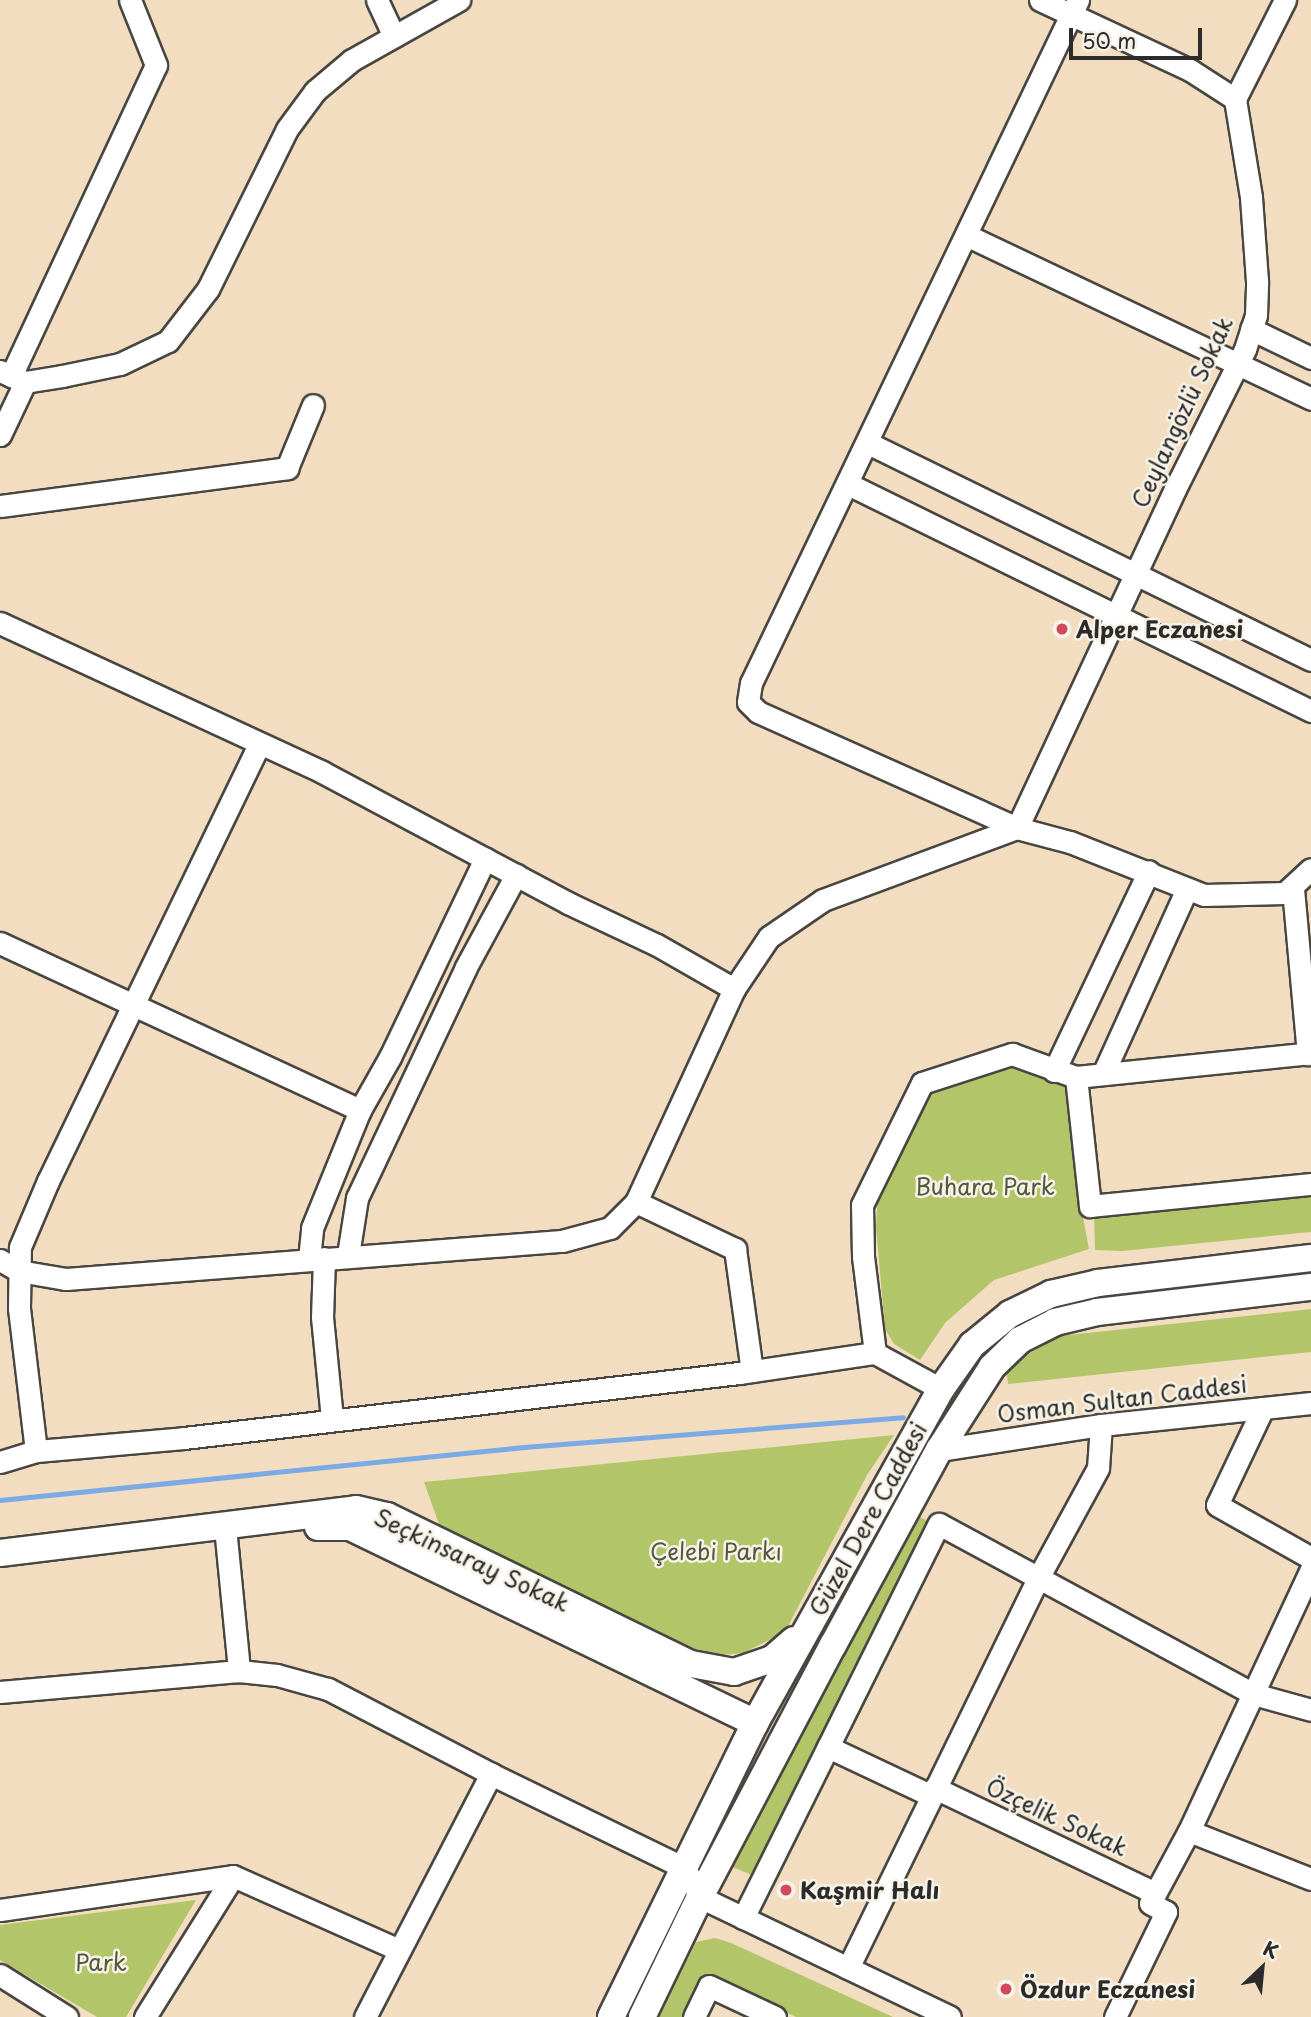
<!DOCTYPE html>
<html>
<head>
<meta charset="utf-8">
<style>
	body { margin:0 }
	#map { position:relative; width:1311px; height:2017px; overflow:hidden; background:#f3ddc0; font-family:"Playpen Sans",sans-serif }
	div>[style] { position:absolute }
	.green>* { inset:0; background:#b3c569 }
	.stream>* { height:5px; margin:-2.5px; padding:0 2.5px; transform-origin:2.5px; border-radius:2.5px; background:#7baae4 }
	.roads { filter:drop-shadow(2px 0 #494641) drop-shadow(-2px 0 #494641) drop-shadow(0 2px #494641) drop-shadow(0 -2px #494641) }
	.minor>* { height:21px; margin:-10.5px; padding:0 10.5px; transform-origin:10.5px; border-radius:10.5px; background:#fff }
	.major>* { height:26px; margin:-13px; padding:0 13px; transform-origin:13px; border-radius:13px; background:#fff }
	.dots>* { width:19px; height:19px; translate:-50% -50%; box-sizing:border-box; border:4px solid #f7f3e8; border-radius:50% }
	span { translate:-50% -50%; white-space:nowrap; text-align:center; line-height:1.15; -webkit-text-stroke:5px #f7f3e8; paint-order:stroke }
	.street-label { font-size:23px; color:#2b2b2b }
	.poi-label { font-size:23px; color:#2b2b2b; font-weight:700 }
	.left { translate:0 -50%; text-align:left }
	.park-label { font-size:23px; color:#54593e }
	.north { position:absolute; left:1227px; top:1933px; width:70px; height:70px; -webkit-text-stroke:5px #f7f3e8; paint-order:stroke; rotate:26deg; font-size:19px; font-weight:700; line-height:28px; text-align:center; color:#2b2b2b }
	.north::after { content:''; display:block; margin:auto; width:24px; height:32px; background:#2b2b2b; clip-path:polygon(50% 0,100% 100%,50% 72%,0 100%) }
	.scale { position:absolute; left:1069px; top:28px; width:133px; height:32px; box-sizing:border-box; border:4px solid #2b2b2b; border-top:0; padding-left:9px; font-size:21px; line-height:24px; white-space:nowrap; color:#2b2b2b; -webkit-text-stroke:5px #f7f3e8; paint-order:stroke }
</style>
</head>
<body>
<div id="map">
	<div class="green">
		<i style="clip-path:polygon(1011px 1064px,1068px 1088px,1076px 1180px,1089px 1249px,994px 1280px,945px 1323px,920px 1360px,894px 1344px,885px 1329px,876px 1227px,878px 1195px,932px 1089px)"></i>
		<i style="clip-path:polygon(1311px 1191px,1311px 1232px,1122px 1251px,1095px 1250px,1094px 1213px)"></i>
		<i style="clip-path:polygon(1311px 1309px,1311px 1352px,1008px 1384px,1006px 1367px,1059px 1336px)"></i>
		<i style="clip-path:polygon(894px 1435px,867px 1475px,785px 1632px,743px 1653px,710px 1656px,440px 1527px,424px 1482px)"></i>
		<i style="clip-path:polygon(916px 1515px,934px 1524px,759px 1878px,730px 1866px)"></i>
		<i style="clip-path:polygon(196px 1900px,126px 2017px,97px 2017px,0 1960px,0 1925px)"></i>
		<i style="clip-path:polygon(715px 1938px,731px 1943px,893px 2017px,796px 2017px,709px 1976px,689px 2017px,659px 2017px,696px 1942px)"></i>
	</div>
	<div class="stream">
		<i style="left:0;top:1500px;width:527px;rotate:-5.78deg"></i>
		<i style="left:524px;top:1447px;width:380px;rotate:-4.5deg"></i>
	</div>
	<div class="roads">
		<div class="minor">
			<i style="left:377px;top:0;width:40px;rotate:65deg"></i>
			<i style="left:1040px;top:0;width:166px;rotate:25deg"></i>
			<i style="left:1190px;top:70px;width:54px;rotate:32.8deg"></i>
			<i style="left:1078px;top:0;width:757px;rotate:115.58deg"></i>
			<i style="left:751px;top:683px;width:19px;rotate:99deg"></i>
			<i style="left:748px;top:702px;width:14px;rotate:45deg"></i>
			<i style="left:758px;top:712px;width:284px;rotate:24.1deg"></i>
			<i style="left:1017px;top:828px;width:55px;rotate:14.8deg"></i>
			<i style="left:1070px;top:842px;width:144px;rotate:21.6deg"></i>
			<i style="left:1204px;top:895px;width:81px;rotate:-1.4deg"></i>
			<i style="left:1285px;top:893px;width:35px;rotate:-43deg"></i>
			<i style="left:966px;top:235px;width:382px;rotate:25.4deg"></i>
			<i style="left:1251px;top:329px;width:67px;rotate:25.8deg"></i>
			<i style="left:0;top:371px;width:27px;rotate:24deg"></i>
			<i style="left:25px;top:382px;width:37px;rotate:-9deg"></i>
			<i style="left:62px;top:376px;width:59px;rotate:-11.7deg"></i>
			<i style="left:120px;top:364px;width:53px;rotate:-25.6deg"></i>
			<i style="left:168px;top:341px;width:66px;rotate:-52.4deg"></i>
			<i style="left:208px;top:289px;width:178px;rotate:-63.7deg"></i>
			<i style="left:287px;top:129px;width:47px;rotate:-53.6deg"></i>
			<i style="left:315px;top:91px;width:48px;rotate:-40deg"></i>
			<i style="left:352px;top:60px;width:123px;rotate:-29.3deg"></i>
			<i style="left:11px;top:376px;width:343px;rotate:-65deg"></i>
			<i style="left:156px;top:65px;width:70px;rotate:-111.8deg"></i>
			<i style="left:0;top:435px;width:59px;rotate:-64.7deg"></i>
			<i style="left:868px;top:443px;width:493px;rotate:26.1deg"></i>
			<i style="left:848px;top:484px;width:516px;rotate:26.12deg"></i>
			<i style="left:0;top:506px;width:290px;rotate:-7.5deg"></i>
			<i style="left:287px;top:468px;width:68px;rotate:-67.6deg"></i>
			<i style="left:0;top:623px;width:355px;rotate:24.8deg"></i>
			<i style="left:322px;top:772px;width:279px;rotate:28deg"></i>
			<i style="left:568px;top:903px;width:98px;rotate:25.3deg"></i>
			<i style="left:657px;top:945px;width:89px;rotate:29.7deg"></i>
			<i style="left:1017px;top:828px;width:374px;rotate:-65deg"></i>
			<i style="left:1175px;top:489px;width:157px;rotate:-63.4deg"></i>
			<i style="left:1245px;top:349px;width:36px;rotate:-72deg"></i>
			<i style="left:1256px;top:315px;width:34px;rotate:-88deg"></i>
			<i style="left:1257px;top:281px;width:84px;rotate:-94.1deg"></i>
			<i style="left:1251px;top:197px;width:99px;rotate:-99.3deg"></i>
			<i style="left:1235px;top:99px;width:111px;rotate:-63.2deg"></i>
			<i style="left:1293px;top:889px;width:166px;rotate:84.8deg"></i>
			<i style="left:0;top:943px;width:397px;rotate:24.9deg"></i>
			<i style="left:1054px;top:1071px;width:221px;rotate:-64.6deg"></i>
			<i style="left:1103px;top:1074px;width:203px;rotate:-65.6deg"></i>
			<i style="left:1076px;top:1077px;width:130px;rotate:83.8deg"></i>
			<i style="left:1090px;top:1206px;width:222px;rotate:-5.7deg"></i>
			<i style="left:636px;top:1202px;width:110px;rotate:25.4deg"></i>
			<i style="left:735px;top:1249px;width:123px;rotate:82.1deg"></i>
			<i style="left:348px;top:1255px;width:58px;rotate:-81deg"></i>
			<i style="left:357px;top:1198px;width:255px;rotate:-64.7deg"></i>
			<i style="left:466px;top:967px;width:105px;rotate:-61.5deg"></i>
			<i style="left:324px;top:1258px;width:59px;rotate:91.9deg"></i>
			<i style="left:322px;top:1317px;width:102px;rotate:84.4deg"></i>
			<i style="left:309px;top:1259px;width:31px;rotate:-84deg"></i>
			<i style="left:312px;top:1228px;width:127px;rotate:-67.9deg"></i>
			<i style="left:360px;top:1110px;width:61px;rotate:-60.5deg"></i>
			<i style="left:390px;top:1057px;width:220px;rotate:-64.4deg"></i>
			<i style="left:0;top:1260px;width:22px;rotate:30deg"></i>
			<i style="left:19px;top:1271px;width:48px;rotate:9.7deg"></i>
			<i style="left:66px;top:1279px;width:497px;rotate:-4.4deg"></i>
			<i style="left:562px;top:1241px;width:50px;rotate:-15.2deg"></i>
			<i style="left:610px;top:1228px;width:37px;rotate:-45deg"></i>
			<i style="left:636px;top:1202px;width:234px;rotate:-65.3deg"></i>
			<i style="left:734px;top:989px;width:63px;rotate:-56.1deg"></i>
			<i style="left:769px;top:937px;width:65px;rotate:-34.4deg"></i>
			<i style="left:823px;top:900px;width:207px;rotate:-20.4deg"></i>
			<i style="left:941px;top:1389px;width:75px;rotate:-151.4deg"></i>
			<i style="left:875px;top:1353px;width:98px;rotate:-97.1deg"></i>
			<i style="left:863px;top:1256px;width:51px;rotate:-91.1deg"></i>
			<i style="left:862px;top:1205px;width:136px;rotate:-63.8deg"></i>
			<i style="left:922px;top:1083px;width:95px;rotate:-17.9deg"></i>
			<i style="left:1012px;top:1054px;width:68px;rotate:19.8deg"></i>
			<i style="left:1076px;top:1077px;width:236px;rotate:-5.8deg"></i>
			<i style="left:1263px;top:1408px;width:107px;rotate:115.4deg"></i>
			<i style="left:1217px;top:1505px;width:108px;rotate:29.4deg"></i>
			<i style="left:939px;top:1450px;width:164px;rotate:-8.8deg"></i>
			<i style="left:1101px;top:1425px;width:211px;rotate:-6deg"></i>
			<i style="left:36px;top:1451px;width:144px;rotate:-96.8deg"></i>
			<i style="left:19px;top:1308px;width:61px;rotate:-89.1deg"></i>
			<i style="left:20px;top:1247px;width:72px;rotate:-67deg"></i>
			<i style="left:48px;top:1181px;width:485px;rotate:-64.2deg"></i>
			<i style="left:0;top:1462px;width:38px;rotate:-17deg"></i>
			<i style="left:36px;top:1451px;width:149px;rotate:-5deg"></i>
			<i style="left:184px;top:1438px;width:559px;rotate:-6.68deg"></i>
			<i style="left:739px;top:1373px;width:137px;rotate:-8.4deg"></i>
			<i style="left:225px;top:1527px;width:145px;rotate:84.4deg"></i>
			<i style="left:0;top:1692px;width:240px;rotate:-5deg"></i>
			<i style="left:239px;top:1671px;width:38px;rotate:6deg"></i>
			<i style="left:277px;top:1675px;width:53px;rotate:15.4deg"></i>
			<i style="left:328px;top:1689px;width:184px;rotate:27.5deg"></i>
			<i style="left:491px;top:1774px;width:216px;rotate:25.9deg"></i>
			<i style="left:685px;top:1868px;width:33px;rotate:63deg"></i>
			<i style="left:700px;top:1897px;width:277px;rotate:25.6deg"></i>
			<i style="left:828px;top:1747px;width:115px;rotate:25.2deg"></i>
			<i style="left:935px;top:1788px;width:244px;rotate:25.5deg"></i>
			<i style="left:1189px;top:1831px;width:131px;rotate:21.5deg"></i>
			<i style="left:0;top:1910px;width:235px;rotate:-8.3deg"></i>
			<i style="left:233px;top:1876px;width:182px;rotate:24deg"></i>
			<i style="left:743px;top:1918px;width:440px;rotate:-63.6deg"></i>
			<i style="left:939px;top:1524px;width:357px;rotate:28.4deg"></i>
			<i style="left:1253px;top:1694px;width:60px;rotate:15.4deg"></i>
			<i style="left:848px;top:1968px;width:432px;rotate:-64deg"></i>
			<i style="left:1037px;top:1580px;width:128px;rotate:-61.4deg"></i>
			<i style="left:1098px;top:1468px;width:43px;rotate:-86deg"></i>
			<i style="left:0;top:1975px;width:79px;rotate:32.1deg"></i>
			<i style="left:145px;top:2017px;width:166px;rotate:-58deg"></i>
			<i style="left:365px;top:2017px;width:274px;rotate:-62.6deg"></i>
			<i style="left:694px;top:2017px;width:34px;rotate:-64deg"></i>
			<i style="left:709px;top:1986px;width:73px;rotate:25.2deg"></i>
			<i style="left:1115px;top:2017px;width:117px;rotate:-64.1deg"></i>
			<i style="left:1166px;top:1912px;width:18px;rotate:-151deg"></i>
			<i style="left:1150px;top:1903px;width:82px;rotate:-61.6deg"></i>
			<i style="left:1189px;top:1831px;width:289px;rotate:-65deg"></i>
		</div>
		<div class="major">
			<i style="left:318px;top:1527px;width:32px"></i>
			<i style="left:350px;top:1527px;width:450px;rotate:25.8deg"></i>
			<i style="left:0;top:1553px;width:359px;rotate:-7deg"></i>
			<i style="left:356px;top:1509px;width:32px;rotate:13deg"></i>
			<i style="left:387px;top:1516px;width:338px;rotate:26deg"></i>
			<i style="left:691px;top:1664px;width:44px;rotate:10.5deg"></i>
			<i style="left:734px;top:1672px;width:40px;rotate:-18.9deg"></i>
			<i style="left:772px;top:1659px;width:29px;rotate:-41deg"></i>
			<i style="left:611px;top:2017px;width:327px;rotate:-63.9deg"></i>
			<i style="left:755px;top:1723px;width:382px;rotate:-60.9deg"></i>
			<i style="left:941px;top:1389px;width:54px;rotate:-54.8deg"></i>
			<i style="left:972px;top:1345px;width:49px;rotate:-39.2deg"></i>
			<i style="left:1010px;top:1314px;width:46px;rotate:-26deg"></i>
			<i style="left:1051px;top:1294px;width:48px;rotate:-13.2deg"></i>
			<i style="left:1098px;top:1283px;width:214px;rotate:-6.7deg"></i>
			<i style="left:642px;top:2017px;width:133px;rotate:-64.2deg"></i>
			<i style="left:700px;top:1897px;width:285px;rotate:-62.2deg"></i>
			<i style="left:833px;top:1645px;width:222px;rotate:-61.5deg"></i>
			<i style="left:939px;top:1450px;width:98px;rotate:-57.4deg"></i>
			<i style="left:992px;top:1367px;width:39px;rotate:-44deg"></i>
			<i style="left:1020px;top:1340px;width:39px;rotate:-27deg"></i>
			<i style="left:1055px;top:1322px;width:43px;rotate:-13.4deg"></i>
			<i style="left:1097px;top:1312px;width:215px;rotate:-6.7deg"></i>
		</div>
	</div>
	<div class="dots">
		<i style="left:1062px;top:629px;background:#d1495b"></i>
		<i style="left:786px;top:1890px;background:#d1495b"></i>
		<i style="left:1006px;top:1989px;background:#d1495b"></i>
	</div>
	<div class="street-label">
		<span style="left:1182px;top:412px;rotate:-65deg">Ceylangözlü Sokak</span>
		<span style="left:1122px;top:1399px;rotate:-7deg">Osman Sultan Caddesi</span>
		<span style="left:868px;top:1519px;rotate:-61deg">Güzel Dere Caddesi</span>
		<span style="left:472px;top:1560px;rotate:25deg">Seçkinsaray Sokak</span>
		<span style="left:1057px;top:1817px;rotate:25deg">Özçelik Sokak</span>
	</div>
	<div class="poi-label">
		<span class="left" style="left:1076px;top:629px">Alper Eczanesi</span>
		<span class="left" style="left:800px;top:1890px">Kaşmir Halı</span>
		<span class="left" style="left:1020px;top:1989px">Özdur Eczanesi</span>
	</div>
	<div class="park-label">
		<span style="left:985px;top:1186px">Buhara Park</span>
		<span style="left:716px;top:1551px">Çelebi Parkı</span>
		<span style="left:101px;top:1962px">Park</span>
	</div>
	<div class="north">K</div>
	<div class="scale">50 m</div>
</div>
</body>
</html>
